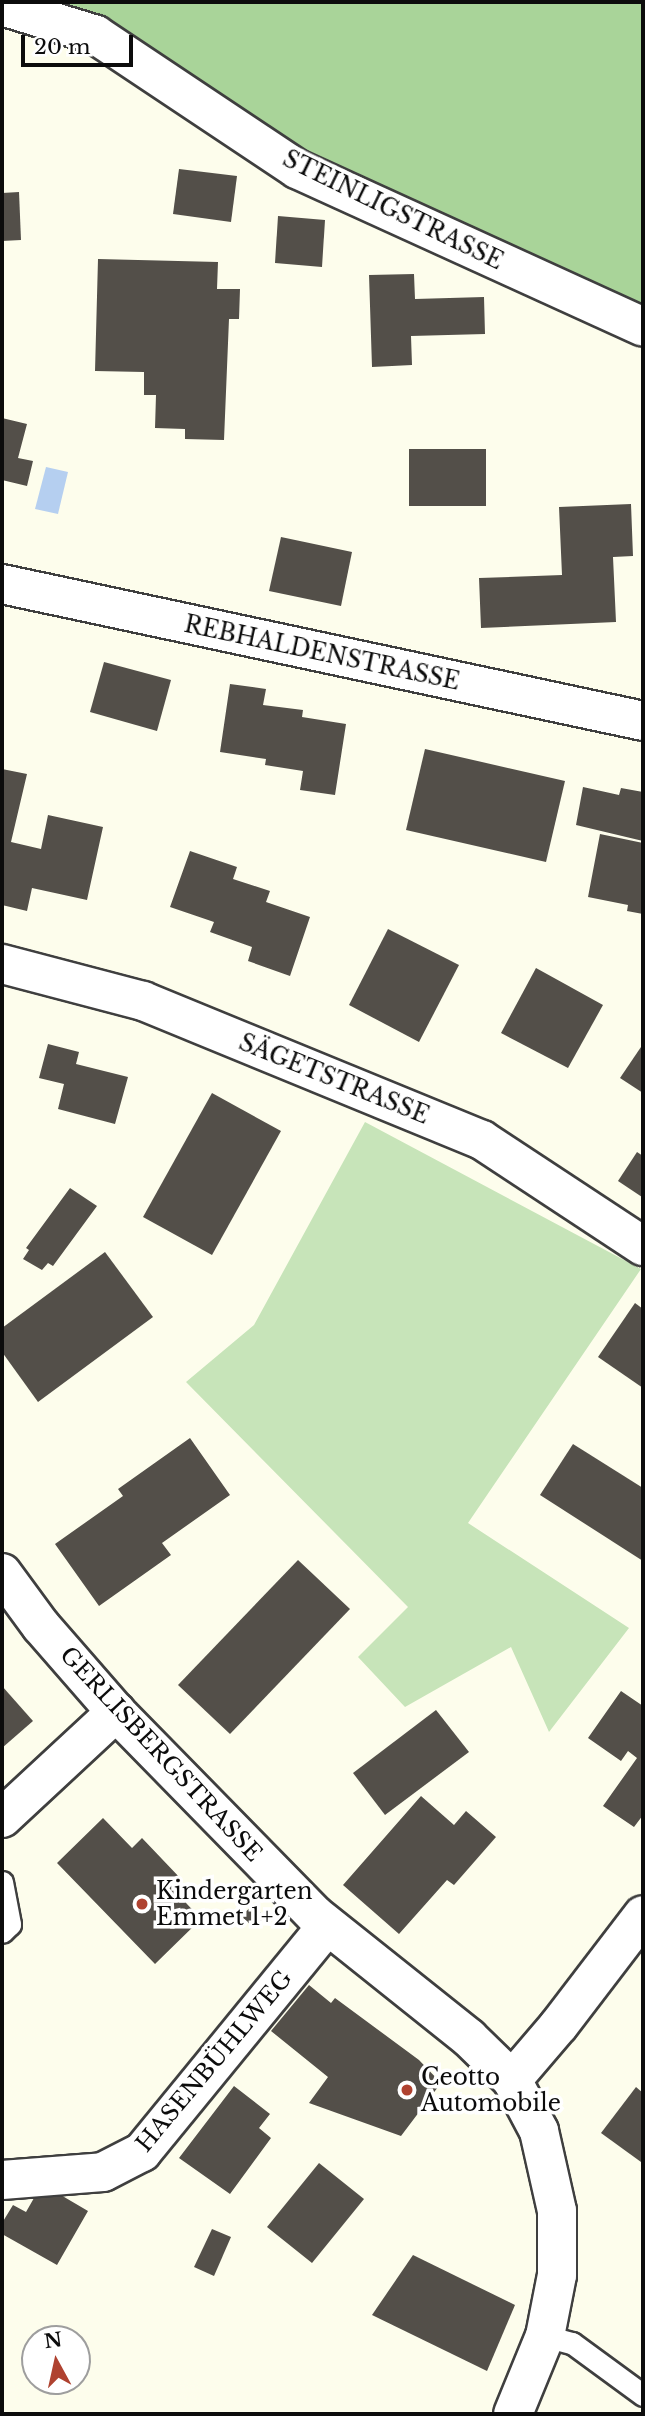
<!DOCTYPE html>
<html>
<head>
<meta charset="utf-8">
<style>
	body { margin:0 }
	#map { position:relative; width:645px; height:2416px; overflow:hidden; background:#fdfdec; font-family:"Libre Baskerville",serif }
	div>[style] { position:absolute }
	.green>* { inset:0; background:#c7e4b9 }
	.forest>* { inset:0; background:#a9d499 }
	.water>* { inset:0; background:#b5cff0 }
	.building>* { inset:0; background:#534f49 }
	.roads { filter:drop-shadow(2px 0 #3f3f3f) drop-shadow(-2px 0 #3f3f3f) drop-shadow(0 2px #3f3f3f) drop-shadow(0 -2px #3f3f3f) }
	.service>* { height:21px; margin:-10.5px; padding:0 10.5px; transform-origin:10.5px; border-radius:10.5px; background:#fff }
	.minor>* { height:38px; margin:-19px; padding:0 19px; transform-origin:19px; border-radius:19px; background:#fff }
	.dots>* { width:19px; height:19px; translate:-50% -50%; box-sizing:border-box; border:4px solid #fff; border-radius:50% }
	span { translate:-50% -50%; white-space:nowrap; text-align:center; line-height:1.15; -webkit-text-stroke:7px #fff; paint-order:stroke }
	.street-label { font-size:23px; color:#0c0c0c }
	.poi-label { font-size:23px; color:#0c0c0c }
	.left { translate:0 -50%; text-align:left }
	.frame { position:absolute; inset:0; border:4px solid #0c0c0c; pointer-events:none }
	.north { position:absolute; left:21px; top:2325px; width:70px; height:70px; box-sizing:border-box; background:#fff; border:2px solid #9e9e9e; border-radius:50%; rotate:352deg; font-size:19px; font-weight:700; line-height:28px; text-align:center; color:#0c0c0c }
	.north::after { content:''; display:block; margin:auto; width:24px; height:32px; background:#af4230; clip-path:polygon(50% 0,100% 100%,50% 72%,0 100%) }
	.scale { position:absolute; left:21px; top:35px; width:112px; height:32px; box-sizing:border-box; border:4px solid #0c0c0c; border-top:0; padding-left:9px; font-size:21px; line-height:24px; white-space:nowrap; color:#0c0c0c; -webkit-text-stroke:5px #fff; paint-order:stroke }
</style>
</head>
<body>
<div id="map">
	<div class="green">
		<i style="clip-path:polygon(365px 1122px,641px 1269px,468px 1523px,629px 1628px,549px 1732px,511px 1647px,405px 1707px,358px 1657px,408px 1607px,186px 1382px,254px 1325px)"></i>
	</div>
	<div class="forest">
		<i style="clip-path:polygon(2px 2px,643px 2px,643px 327px)"></i>
	</div>
	<div class="water">
		<i style="clip-path:polygon(46px 467px,68px 472px,58px 514px,35px 509px)"></i>
	</div>
	<div class="building">
		<i style="clip-path:polygon(179px 169px,237px 176px,231px 222px,173px 214px)"></i>
		<i style="clip-path:polygon(19px 192px,21px 240px,2px 241px,2px 193px)"></i>
		<i style="clip-path:polygon(278px 216px,325px 220px,322px 267px,275px 263px)"></i>
		<i style="clip-path:polygon(98px 259px,218px 262px,217px 289px,240px 289px,239px 319px,229px 319px,224px 440px,185px 439px,185px 429px,155px 428px,156px 395px,144px 395px,144px 372px,95px 371px)"></i>
		<i style="clip-path:polygon(414px 274px,415px 299px,484px 297px,485px 334px,411px 336px,412px 365px,372px 367px,369px 275px)"></i>
		<i style="clip-path:polygon(2px 418px,27px 424px,18px 458px,33px 461px,27px 486px,2px 480px)"></i>
		<i style="clip-path:polygon(409px 449px,486px 449px,486px 506px,409px 506px)"></i>
		<i style="clip-path:polygon(631px 504px,633px 556px,613px 557px,616px 622px,481px 628px,479px 578px,562px 575px,559px 507px)"></i>
		<i style="clip-path:polygon(281px 537px,352px 552px,341px 606px,269px 591px)"></i>
		<i style="clip-path:polygon(104px 662px,171px 680px,157px 731px,90px 712px)"></i>
		<i style="clip-path:polygon(230px 684px,266px 689px,263px 705px,303px 710px,302px 717px,346px 724px,335px 795px,300px 790px,303px 771px,265px 765px,266px 759px,220px 752px)"></i>
		<i style="clip-path:polygon(425px 749px,565px 781px,546px 862px,406px 830px)"></i>
		<i style="clip-path:polygon(2px 769px,27px 774px,11px 842px,41px 849px,48px 815px,103px 827px,87px 900px,32px 888px,27px 911px,2px 905px)"></i>
		<i style="clip-path:polygon(583px 787px,619px 795px,621px 788px,643px 792px,643px 841px,576px 825px)"></i>
		<i style="clip-path:polygon(600px 834px,643px 843px,643px 914px,627px 911px,628px 905px,588px 897px)"></i>
		<i style="clip-path:polygon(190px 851px,237px 867px,233px 879px,270px 891px,266px 902px,310px 917px,290px 976px,248px 961px,252px 947px,210px 932px,214px 922px,170px 907px)"></i>
		<i style="clip-path:polygon(388px 929px,459px 965px,419px 1042px,349px 1005px)"></i>
		<i style="clip-path:polygon(536px 968px,603px 1005px,568px 1068px,501px 1033px)"></i>
		<i style="clip-path:polygon(48px 1044px,79px 1052px,76px 1064px,128px 1077px,115px 1124px,58px 1109px,64px 1084px,39px 1078px)"></i>
		<i style="clip-path:polygon(643px 1044px,643px 1093px,620px 1078px)"></i>
		<i style="clip-path:polygon(212px 1093px,281px 1131px,212px 1255px,143px 1217px)"></i>
		<i style="clip-path:polygon(637px 1152px,643px 1156px,642px 1197px,618px 1181px)"></i>
		<i style="clip-path:polygon(70px 1188px,97px 1206px,53px 1266px,48px 1263px,42px 1270px,23px 1259px,29px 1250px,26px 1248px)"></i>
		<i style="clip-path:polygon(105px 1252px,153px 1317px,38px 1402px,2px 1352px,2px 1328px)"></i>
		<i style="clip-path:polygon(635px 1303px,643px 1309px,643px 1388px,598px 1357px)"></i>
		<i style="clip-path:polygon(190px 1438px,230px 1495px,162px 1543px,171px 1555px,99px 1606px,55px 1544px,123px 1496px,118px 1489px)"></i>
		<i style="clip-path:polygon(573px 1444px,643px 1488px,643px 1561px,540px 1495px)"></i>
		<i style="clip-path:polygon(298px 1560px,350px 1609px,230px 1734px,178px 1685px)"></i>
		<i style="clip-path:polygon(2px 1686px,33px 1721px,2px 1748px)"></i>
		<i style="clip-path:polygon(621px 1691px,643px 1706px,643px 1815px,634px 1827px,603px 1806px,637px 1758px,628px 1751px,621px 1761px,588px 1738px)"></i>
		<i style="clip-path:polygon(436px 1710px,469px 1752px,385px 1815px,353px 1773px)"></i>
		<i style="clip-path:polygon(421px 1796px,454px 1825px,466px 1811px,496px 1837px,454px 1885px,447px 1880px,399px 1934px,343px 1885px)"></i>
		<i style="clip-path:polygon(103px 1818px,132px 1848px,142px 1838px,182px 1880px,173px 1889px,201px 1919px,155px 1964px,57px 1863px)"></i>
		<i style="clip-path:polygon(253px 1905px,265px 1917px,254px 1928px,241px 1916px)"></i>
		<i style="clip-path:polygon(309px 1985px,331px 2003px,335px 1998px,419px 2060px,441px 2083px,401px 2136px,309px 2103px,328px 2077px,271px 2031px)"></i>
		<i style="clip-path:polygon(234px 2086px,270px 2114px,259px 2128px,271px 2138px,230px 2194px,179px 2158px)"></i>
		<i style="clip-path:polygon(636px 2087px,643px 2093px,643px 2159px,641px 2162px,601px 2133px)"></i>
		<i style="clip-path:polygon(319px 2163px,364px 2199px,312px 2263px,267px 2227px)"></i>
		<i style="clip-path:polygon(42px 2184px,88px 2211px,57px 2265px,2px 2234px,2px 2223px,13px 2205px,26px 2212px)"></i>
		<i style="clip-path:polygon(212px 2229px,231px 2237px,214px 2276px,194px 2267px)"></i>
		<i style="clip-path:polygon(413px 2255px,515px 2305px,487px 2371px,372px 2315px)"></i>
	</div>
	<div class="roads">
		<div class="service">
			<i style="left:2px;top:1882px;width:43px;rotate:79.2deg"></i>
			<i style="left:10px;top:1924px;width:11px;rotate:135deg"></i>
			<i style="left:545px;top:2336px;width:28px;rotate:15deg"></i>
			<i style="left:572px;top:2343px;width:88px;rotate:36.2deg"></i>
		</div>
		<div class="minor">
			<i style="left:2px;top:6px;width:98px;rotate:17.1deg"></i>
			<i style="left:96px;top:35px;width:242px;rotate:33.7deg"></i>
			<i style="left:297px;top:169px;width:380px;rotate:24.5deg"></i>
			<i style="left:2px;top:584px;width:655px;rotate:12.06deg"></i>
			<i style="left:2px;top:964px;width:146px;rotate:14.7deg"></i>
			<i style="left:143px;top:1001px;width:366px;rotate:22.3deg"></i>
			<i style="left:482px;top:1140px;width:193px;rotate:33.4deg"></i>
			<i style="left:2px;top:1573px;width:66px;rotate:53.7deg"></i>
			<i style="left:41px;top:1626px;width:114px;rotate:48.9deg"></i>
			<i style="left:116px;top:1712px;width:284px;rotate:45.6deg"></i>
			<i style="left:315px;top:1915px;width:197px;rotate:38.6deg"></i>
			<i style="left:469px;top:2038px;width:60px;rotate:44.3deg"></i>
			<i style="left:512px;top:2080px;width:58px;rotate:62.1deg"></i>
			<i style="left:539px;top:2131px;width:82px;rotate:77.3deg"></i>
			<i style="left:557px;top:2211px;width:64px;rotate:90deg"></i>
			<i style="left:557px;top:2275px;width:62px;rotate:101.1deg"></i>
			<i style="left:545px;top:2336px;width:84px;rotate:112.3deg"></i>
			<i style="left:2px;top:1818px;width:156px;rotate:-42.9deg"></i>
			<i style="left:512px;top:2080px;width:72px;rotate:-49.5deg"></i>
			<i style="left:559px;top:2025px;width:138px;rotate:-52.6deg"></i>
			<i style="left:2px;top:2180px;width:101px;rotate:-4.5deg"></i>
			<i style="left:103px;top:2172px;width:44px;rotate:-27.1deg"></i>
			<i style="left:142px;top:2152px;width:292px;rotate:-50.7deg"></i>
		</div>
	</div>
	<div class="dots">
		<i style="left:142px;top:1904px;background:#af4230"></i>
		<i style="left:407px;top:2090px;background:#af4230"></i>
	</div>
	<div class="street-label">
		<span style="left:393px;top:210px;rotate:26deg">STEINLIGSTRASSE</span>
		<span style="left:322px;top:653px;rotate:12deg">REBHALDENSTRASSE</span>
		<span style="left:334px;top:1079px;rotate:22deg">SÄGETSTRASSE</span>
		<span style="left:161px;top:1754px;rotate:47deg">GERLISBERGSTRASSE</span>
		<span style="left:214px;top:2061px;rotate:-50deg">HASENBÜHLWEG</span>
	</div>
	<div class="poi-label">
		<span class="left" style="left:156px;top:1904px">Kindergarten<br>Emmet 1+2</span>
		<span class="left" style="left:421px;top:2090px">Ceotto<br>Automobile</span>
	</div>
	<div class="frame"></div>
	<div class="north">N</div>
	<div class="scale">20 m</div>
</div>
</body>
</html>
